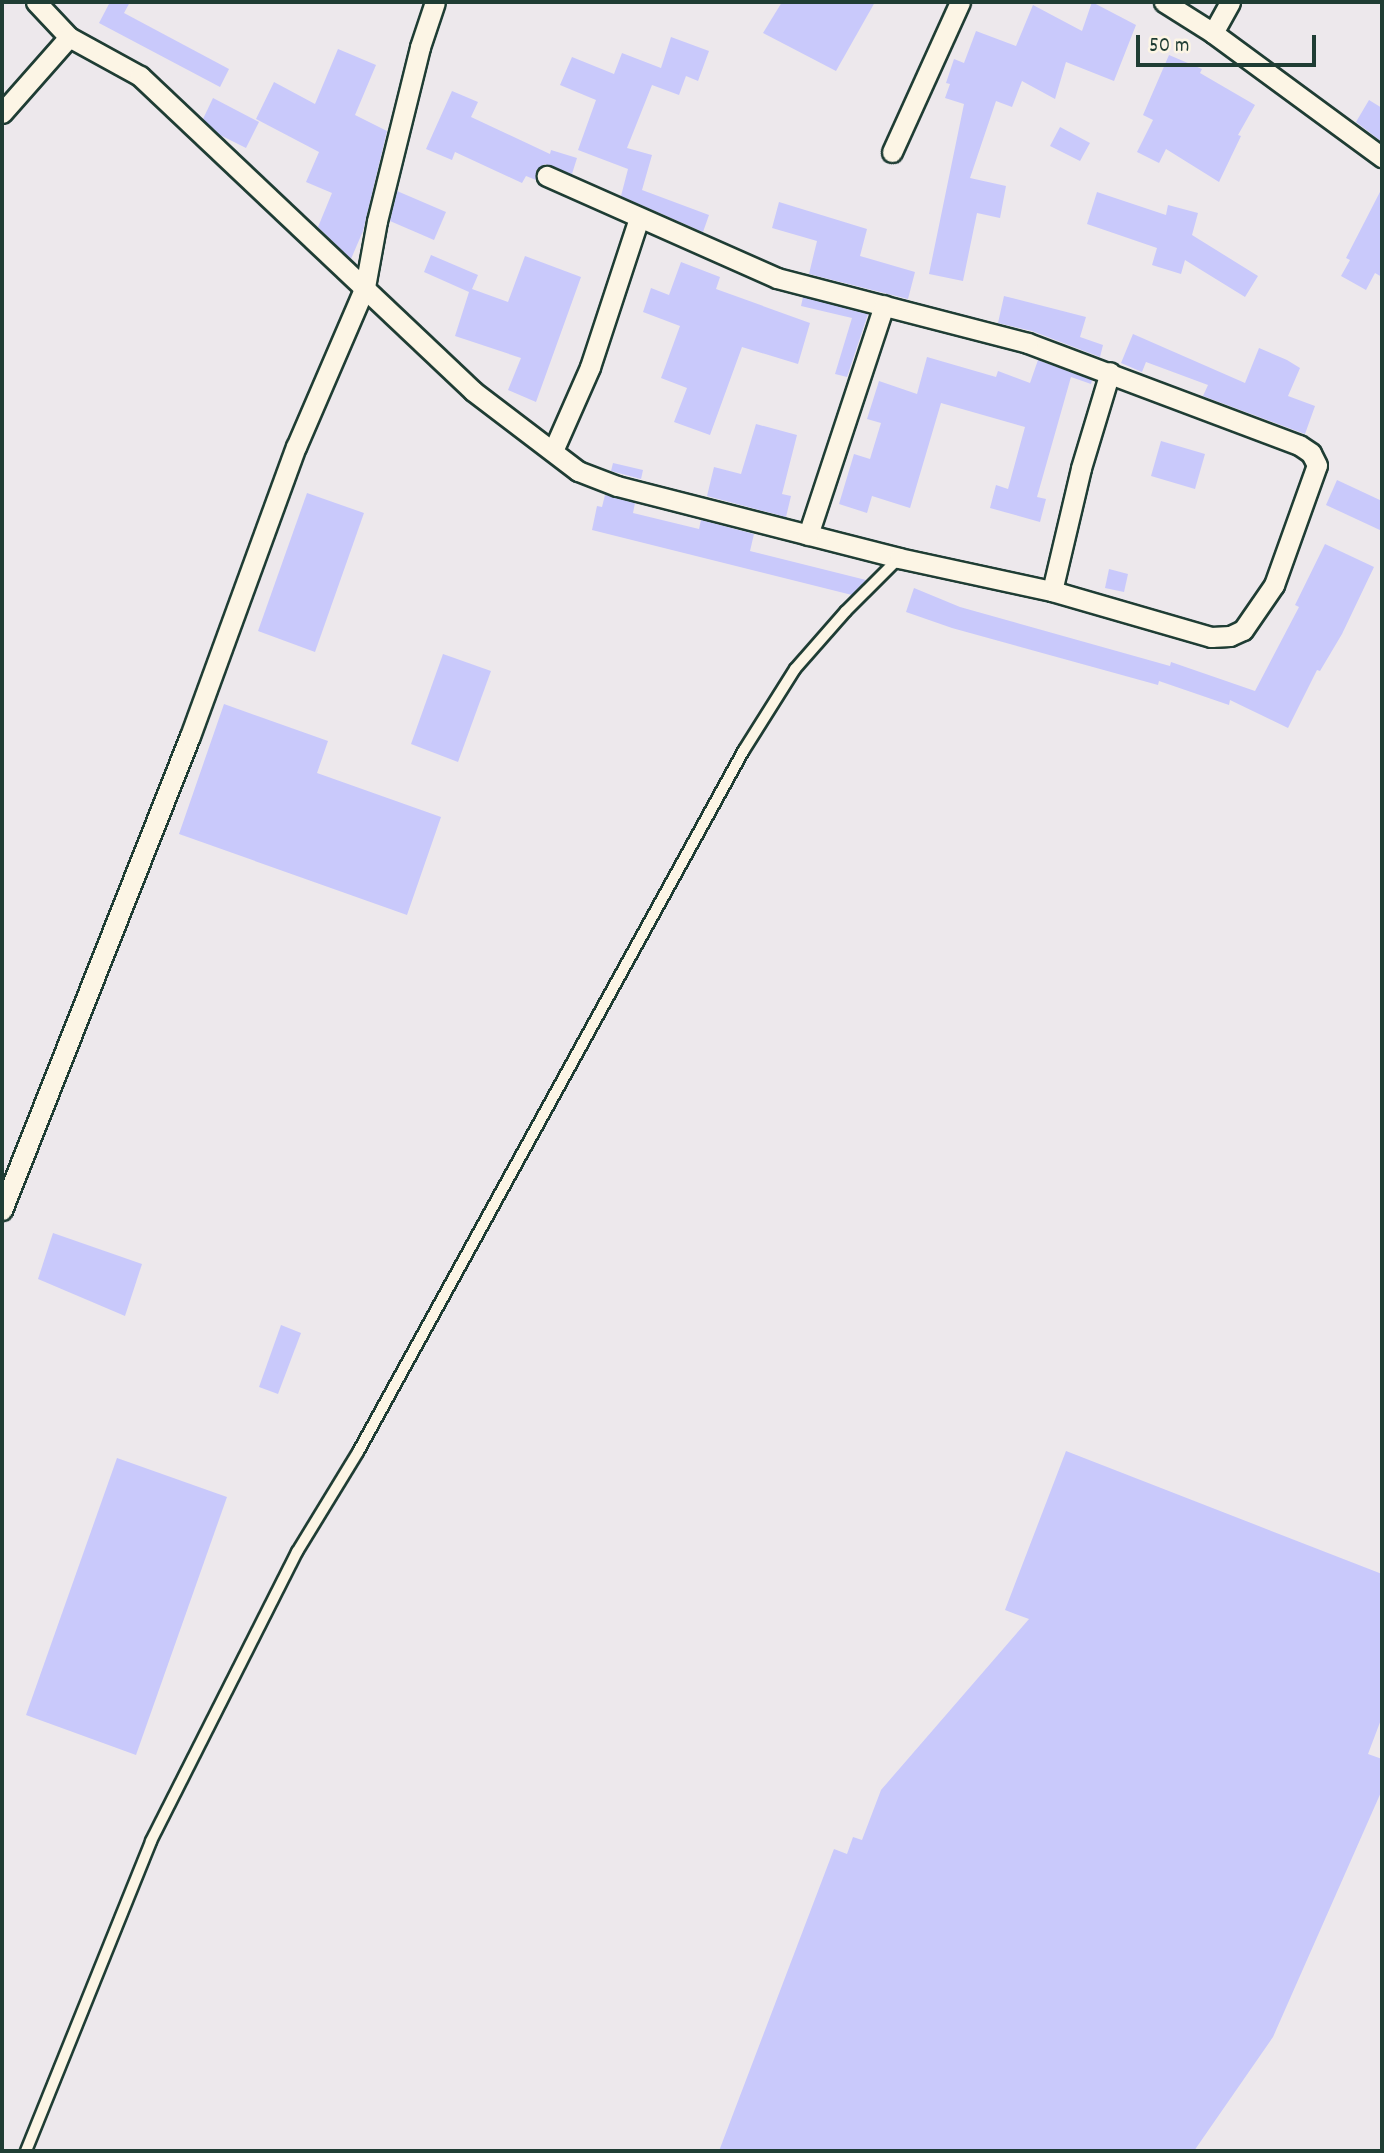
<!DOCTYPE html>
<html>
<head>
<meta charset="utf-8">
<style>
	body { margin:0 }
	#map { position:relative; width:1384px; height:2153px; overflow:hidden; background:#ede8ec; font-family:Dekko,sans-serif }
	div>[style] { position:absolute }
	.building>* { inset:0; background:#c9c9fb }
	.roads { filter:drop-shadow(2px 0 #1f3d34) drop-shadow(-2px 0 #1f3d34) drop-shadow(0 2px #1f3d34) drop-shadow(0 -2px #1f3d34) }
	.service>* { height:10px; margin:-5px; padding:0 5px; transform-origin:5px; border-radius:5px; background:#fcf5e5 }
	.minor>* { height:19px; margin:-9.5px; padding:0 9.5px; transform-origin:9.5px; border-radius:9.5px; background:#fcf5e5 }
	span { translate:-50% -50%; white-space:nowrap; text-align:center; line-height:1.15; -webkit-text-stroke:5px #fcf5e5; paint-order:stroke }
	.frame { position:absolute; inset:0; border:4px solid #1f3d34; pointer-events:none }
	.scale { position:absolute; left:1136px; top:35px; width:180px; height:32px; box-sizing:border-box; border:4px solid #1f3d34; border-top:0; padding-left:9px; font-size:21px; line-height:24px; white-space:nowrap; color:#1f3d34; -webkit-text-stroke:5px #fcf5e5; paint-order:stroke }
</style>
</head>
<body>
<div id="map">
	<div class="building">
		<i style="clip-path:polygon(110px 2px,130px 2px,124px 13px,229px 69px,220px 87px,99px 23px)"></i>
		<i style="clip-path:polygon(782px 2px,875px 2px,836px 71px,763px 33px)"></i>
		<i style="clip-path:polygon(1092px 2px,1136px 25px,1114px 81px,1066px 62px,1055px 99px,1022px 81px,1012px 107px,996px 101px,970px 178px,1006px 186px,1000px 218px,977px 213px,963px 281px,929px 274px,964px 104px,945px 98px,950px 84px,946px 83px,954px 59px,964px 63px,976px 31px,1016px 46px,1033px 5px,1082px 31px)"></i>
		<i style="clip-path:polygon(671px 37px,709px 51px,698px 81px,686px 76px,679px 95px,652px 85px,627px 148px,652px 155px,642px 190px,709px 215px,703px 232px,621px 196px,628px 169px,578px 150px,596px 100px,560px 85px,572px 57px,614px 74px,622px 53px,661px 68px)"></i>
		<i style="clip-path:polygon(338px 49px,376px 65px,355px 115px,387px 131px,363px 231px,351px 259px,318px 227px,332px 193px,306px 182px,319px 152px,256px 119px,274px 82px,315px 104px)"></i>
		<i style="clip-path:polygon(1169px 55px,1202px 69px,1200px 73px,1255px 105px,1238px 135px,1241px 136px,1219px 182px,1166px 149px,1159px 163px,1137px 152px,1153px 120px,1143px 115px)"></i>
		<i style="clip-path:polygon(452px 91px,478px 102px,471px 117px,550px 154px,551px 150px,577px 158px,572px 174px,545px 164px,536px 170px,536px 180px,526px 176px,522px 183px,455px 152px,452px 160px,426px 149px)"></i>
		<i style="clip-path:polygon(213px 98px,259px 122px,246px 148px,220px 135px,203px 119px)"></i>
		<i style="clip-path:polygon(1369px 100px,1382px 108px,1382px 142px,1356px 122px)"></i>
		<i style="clip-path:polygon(1060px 127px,1090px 143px,1080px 161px,1050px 146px)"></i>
		<i style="clip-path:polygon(1382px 188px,1382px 277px,1375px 273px,1366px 290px,1341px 276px,1350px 260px,1346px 258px)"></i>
		<i style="clip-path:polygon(397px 191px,446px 212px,434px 240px,390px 221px)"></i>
		<i style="clip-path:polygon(1097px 192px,1166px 215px,1168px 205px,1198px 213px,1192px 235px,1258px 276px,1245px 297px,1185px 260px,1181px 274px,1152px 265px,1157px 248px,1087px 224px)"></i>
		<i style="clip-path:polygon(779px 202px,867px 229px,860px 256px,915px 272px,908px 299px,809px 274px,817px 241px,772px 228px)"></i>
		<i style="clip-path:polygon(431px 255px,478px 275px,472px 289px,508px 302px,525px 256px,581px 277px,536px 402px,508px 390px,521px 358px,455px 336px,469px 292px,424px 272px)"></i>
		<i style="clip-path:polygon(681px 262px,720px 277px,716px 289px,810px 323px,798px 364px,742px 347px,710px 435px,674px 422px,687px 388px,661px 378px,680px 326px,643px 312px,651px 288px,669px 295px)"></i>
		<i style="clip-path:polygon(1004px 296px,1086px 317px,1080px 337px,1103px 345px,1100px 357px,1032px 331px,998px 323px)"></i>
		<i style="clip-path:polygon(803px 297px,868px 314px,847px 377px,835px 374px,852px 318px,801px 306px)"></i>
		<i style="clip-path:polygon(1133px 334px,1245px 383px,1259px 348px,1287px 360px,1300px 368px,1288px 396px,1315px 406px,1305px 434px,1203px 396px,1208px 385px,1146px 362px,1142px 372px,1121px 363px)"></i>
		<i style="clip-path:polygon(927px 357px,996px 377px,998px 371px,1030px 383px,1038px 360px,1092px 380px,1091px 384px,1071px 377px,1037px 497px,1046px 499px,1040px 522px,990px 508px,996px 485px,1008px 489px,1025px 427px,941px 403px,910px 508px,872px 496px,867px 513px,839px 504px,854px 454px,870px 459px,881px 423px,867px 419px,879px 381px,917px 394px)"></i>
		<i style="clip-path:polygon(756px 424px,797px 435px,782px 494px,791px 496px,786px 517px,707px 496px,714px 467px,741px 474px)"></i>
		<i style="clip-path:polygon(1161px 441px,1205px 454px,1195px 489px,1151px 476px)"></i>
		<i style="clip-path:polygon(613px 463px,643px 470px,641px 479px,611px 471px)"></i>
		<i style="clip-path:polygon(1337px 480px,1382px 501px,1382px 531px,1326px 505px)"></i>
		<i style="clip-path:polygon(307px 493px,364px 513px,315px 652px,258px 631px)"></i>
		<i style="clip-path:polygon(605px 495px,635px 503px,633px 513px,699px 529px,701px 520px,754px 534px,750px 551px,866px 580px,852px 595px,592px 530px,597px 506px,602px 507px)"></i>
		<i style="clip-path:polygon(1325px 544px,1374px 567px,1342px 634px,1320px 671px,1317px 670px,1288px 728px,1230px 700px,1229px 705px,1159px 681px,1158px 685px,952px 628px,906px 612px,914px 588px,960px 607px,1170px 666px,1171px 662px,1255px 691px,1299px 607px,1295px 605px)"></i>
		<i style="clip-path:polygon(1109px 569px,1128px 574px,1124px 592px,1105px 588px)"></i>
		<i style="clip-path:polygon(443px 654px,491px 671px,458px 762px,411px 744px)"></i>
		<i style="clip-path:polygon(224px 704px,328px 741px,317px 773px,441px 817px,407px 915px,179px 834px)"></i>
		<i style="clip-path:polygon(53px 1233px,142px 1264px,125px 1316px,38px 1279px)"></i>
		<i style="clip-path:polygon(281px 1325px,301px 1333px,278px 1394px,259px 1387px)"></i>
		<i style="clip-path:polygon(1066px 1451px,1382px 1574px,1382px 1717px,1368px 1754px,1382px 1759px,1382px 1790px,1273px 2037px,1194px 2151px,719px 2151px,834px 1849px,847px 1854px,853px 1837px,862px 1840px,881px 1790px,1029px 1619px,1005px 1610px)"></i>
		<i style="clip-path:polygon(117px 1458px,227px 1497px,136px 1755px,26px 1715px)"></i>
	</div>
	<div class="roads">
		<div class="service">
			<i style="left:26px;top:2151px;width:334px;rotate:-68deg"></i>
			<i style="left:151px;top:1841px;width:324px;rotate:-63.2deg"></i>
			<i style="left:297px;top:1552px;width:117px;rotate:-58.6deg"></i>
			<i style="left:358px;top:1452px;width:801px;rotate:-61.2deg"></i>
			<i style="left:744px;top:750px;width:96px;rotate:-57.8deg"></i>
			<i style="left:795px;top:669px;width:77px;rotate:-48.7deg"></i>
			<i style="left:846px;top:611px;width:75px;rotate:-45deg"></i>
		</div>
		<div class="minor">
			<i style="left:36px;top:2px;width:48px;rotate:46.7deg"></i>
			<i style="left:69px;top:37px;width:81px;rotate:28.8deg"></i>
			<i style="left:140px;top:76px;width:458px;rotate:43.4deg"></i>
			<i style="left:473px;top:391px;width:132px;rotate:37.3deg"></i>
			<i style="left:578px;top:471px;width:42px;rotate:21deg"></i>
			<i style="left:617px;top:486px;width:291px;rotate:14.3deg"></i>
			<i style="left:899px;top:558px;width:157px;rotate:12.2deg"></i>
			<i style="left:1052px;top:591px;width:166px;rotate:16.1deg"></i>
			<i style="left:1211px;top:637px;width:19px;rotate:-3deg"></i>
			<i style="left:1230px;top:636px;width:14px;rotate:-25deg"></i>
			<i style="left:1243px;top:630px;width:55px;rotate:-55.4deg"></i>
			<i style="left:1274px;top:585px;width:127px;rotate:-70.3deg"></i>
			<i style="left:1317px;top:465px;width:13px;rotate:-117deg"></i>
			<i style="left:1311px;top:453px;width:14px;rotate:-146deg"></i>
			<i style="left:1299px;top:445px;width:290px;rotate:-159.4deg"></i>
			<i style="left:1028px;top:343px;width:259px;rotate:-165.5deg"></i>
			<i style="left:777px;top:278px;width:252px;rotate:-156.1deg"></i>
			<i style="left:1164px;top:2px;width:58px;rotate:32.3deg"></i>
			<i style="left:1213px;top:33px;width:210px;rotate:36.3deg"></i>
			<i style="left:1213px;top:33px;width:35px;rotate:-61deg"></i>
			<i style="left:2px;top:113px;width:101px;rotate:-48.6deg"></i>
			<i style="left:892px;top:152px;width:165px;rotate:-65.6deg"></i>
			<i style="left:553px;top:451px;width:92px;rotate:-66.2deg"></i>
			<i style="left:590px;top:367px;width:157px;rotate:-71.8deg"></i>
			<i style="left:808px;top:535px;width:242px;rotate:-71.7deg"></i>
			<i style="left:1052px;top:591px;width:126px;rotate:-76.7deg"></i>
			<i style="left:1081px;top:468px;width:100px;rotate:-73.2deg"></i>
			<i style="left:2px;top:1210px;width:510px;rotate:-68.37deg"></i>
			<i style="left:190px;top:736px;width:308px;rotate:-69.9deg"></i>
			<i style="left:296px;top:447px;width:174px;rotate:-66.7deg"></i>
			<i style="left:365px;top:287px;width:67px;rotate:-79.7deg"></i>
			<i style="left:377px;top:221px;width:179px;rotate:-76.1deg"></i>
			<i style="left:420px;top:47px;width:47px;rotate:-71.6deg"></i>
		</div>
	</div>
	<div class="frame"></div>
	<div class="scale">50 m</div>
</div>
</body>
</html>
